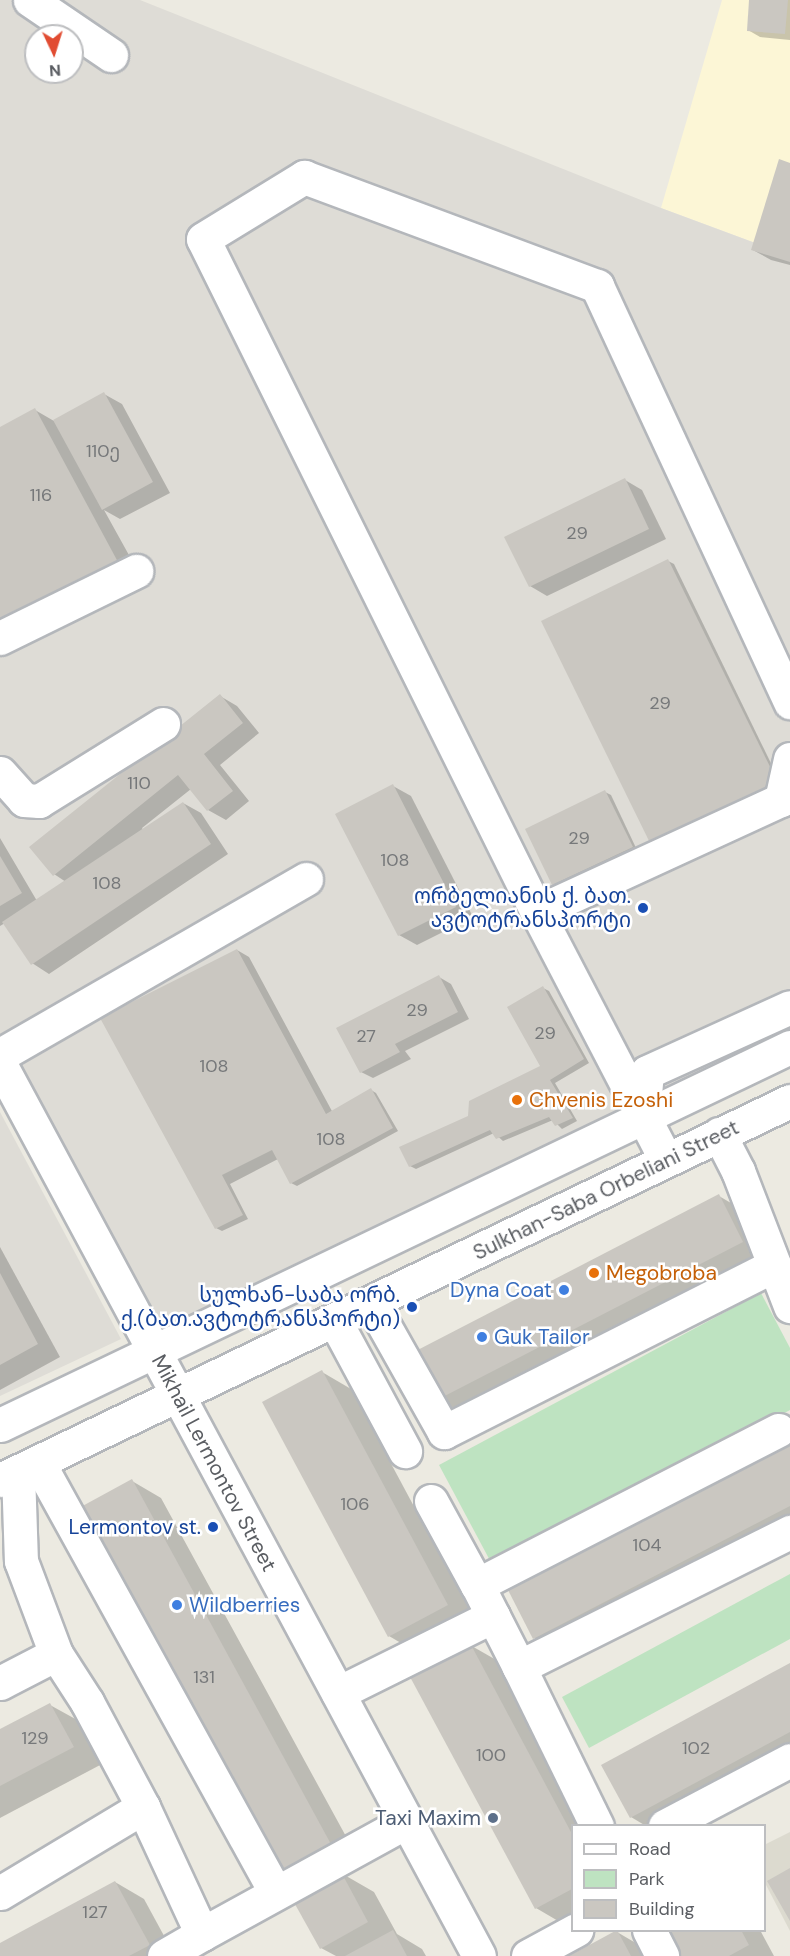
<!DOCTYPE html>
<html>
<head>
<meta charset="utf-8">
<style>
	body { margin:0 }
	#map { position:relative; width:790px; height:1956px; overflow:hidden; background:#eceae1; font-family:"DM Sans","Noto Sans Georgian",sans-serif }
	div>[style] { position:absolute }
	.commercial>* { inset:0; background:#fcf6d6 }
	.industrial>* { inset:0; background:#dedcd6 }
	.education>* { inset:0; background:#dcdacf }
	.green>* { inset:0; background:#bee3c1 }
	.shadow>* { inset:0; background:#0003 }
	.building>* { inset:0; background:#cac7c1 }
	.roads { filter:drop-shadow(2px 0 #b4b7bb) drop-shadow(-2px 0 #b4b7bb) drop-shadow(0 2px #b4b7bb) drop-shadow(0 -2px #b4b7bb) }
	.minor>* { height:33px; margin:-16.5px; padding:0 16.5px; transform-origin:16.5px; border-radius:16.5px; background:#fff }
	.dots>* { width:16px; height:16px; translate:-50% -50%; box-sizing:border-box; border:3px solid #fff; border-radius:50% }
	span { translate:-50% -50%; white-space:nowrap; text-align:center; line-height:1.15; -webkit-text-stroke:5px #fff; paint-order:stroke }
	.number-label { font-size:18px; color:#76787a }
	.number-label span { -webkit-text-stroke-width:0 }
	.transit-label { font-size:21px; color:#164399 }
	.right { translate:-100% -50%; text-align:right }
	.food-label { font-size:21px; color:#c56008 }
	.left { translate:0 -50%; text-align:left }
	.street-label { font-size:21px; color:#5a5d62 }
	.shop-label { font-size:21px; color:#366cbe }
	.service-label { font-size:21px; color:#4e5e75 }
	.legend { position:absolute; left:571px; top:1824px; width:195px; height:108px; box-sizing:border-box; background:#fff; border:2px solid #bdbec0; margin:0; padding:8px 10px; list-style:none; font-size:18px; color:#5a5d62 }
	.legend li { display:flex; align-items:center; gap:12px; height:30px }
	.legend b { width:30px; border:2px solid #bdbec0 }
	.north { position:absolute; left:24px; top:24px; width:60px; height:60px; box-sizing:border-box; background:#fff; border:2px solid #bdbec0; border-radius:50%; rotate:176deg; font-size:16px; font-weight:700; line-height:24px; text-align:center; color:#5a5d62 }
	.north::after { content:''; display:block; margin:auto; width:21px; height:27px; background:#e14c32; clip-path:polygon(50% 0,100% 100%,50% 72%,0 100%) }
</style>
</head>
<body>
<div id="map">
	<div class="commercial">
		<i style="clip-path:polygon(722px 0,790px 0,790px 256px,661px 208px)"></i>
	</div>
	<div class="industrial">
		<i style="clip-path:polygon(evenodd,0 0,140px 0,661px 208px,790px 256px,790px 1038px,159px 1340px,0 1053px,0 0,36px 36px,72px 36px,72px 72px,36px 72px,36px 36px)"></i>
		<i style="clip-path:polygon(0 1112px,121px 1339px,0 1396px)"></i>
	</div>
	<div class="education">
		<i style="clip-path:polygon(790px 1832px,790px 1931px,765px 1883px,764px 1845px)"></i>
	</div>
	<div class="green">
		<i style="clip-path:polygon(761px 1293px,790px 1348px,790px 1410px,494px 1568px,439px 1465px)"></i>
		<i style="clip-path:polygon(790px 1574px,790px 1639px,589px 1748px,562px 1697px)"></i>
	</div>
	<div class="shadow">
		<i style="clip-path:polygon(751px 0,790px 0,790px 40px,760px 37px,748px 30px)"></i>
		<i style="clip-path:polygon(790px 164px,790px 265px,771px 260px,753px 250px)"></i>
		<i style="clip-path:polygon(104px 394px,122px 404px,170px 493px,120px 519px,104px 510px,140px 575px,0 619px,0 429px,35px 410px,54px 421px)"></i>
		<i style="clip-path:polygon(625px 480px,642px 490px,666px 539px,547px 596px,530px 586px)"></i>
		<i style="clip-path:polygon(668px 561px,674px 564px,783px 788px,543px 621px)"></i>
		<i style="clip-path:polygon(220px 696px,237px 706px,259px 733px,220px 765px,249px 801px,226px 820px,208px 810px,191px 789px,142px 828px,143px 830px,183px 803px,201px 813px,228px 854px,49px 974px,32px 963px,5px 923px,0 926px,0 838px,37px 901px,66px 882px,54px 874px)"></i>
		<i style="clip-path:polygon(393px 786px,411px 796px,473px 917px,417px 945px,399px 935px)"></i>
		<i style="clip-path:polygon(605px 792px,611px 795px,637px 850px,559px 888px,553px 884px)"></i>
		<i style="clip-path:polygon(237px 950px,249px 957px,333px 1113px,371px 1090px,376px 1093px,398px 1131px,297px 1186px,291px 1183px,278px 1159px,230px 1184px,248px 1219px,222px 1231px,216px 1228px)"></i>
		<i style="clip-path:polygon(439px 977px,451px 984px,469px 1019px,405px 1051px,411px 1059px,373px 1078px,361px 1072px)"></i>
		<i style="clip-path:polygon(543px 988px,549px 991px,589px 1063px,555px 1083px,577px 1121px,562px 1129px,553px 1120px,503px 1141px,494px 1133px,416px 1169px,410px 1166px,469px 1117px,542px 1067px)"></i>
		<i style="clip-path:polygon(719px 1196px,748px 1213px,771px 1259px,463px 1417px,434px 1401px)"></i>
		<i style="clip-path:polygon(0 1247px,60px 1357px,0 1390px)"></i>
		<i style="clip-path:polygon(322px 1372px,351px 1389px,476px 1622px,418px 1653px,389px 1636px)"></i>
		<i style="clip-path:polygon(790px 1439px,790px 1538px,563px 1654px,534px 1638px)"></i>
		<i style="clip-path:polygon(132px 1481px,161px 1498px,360px 1862px,341px 1873px,374px 1892px,397px 1934px,422px 1949px,426px 1956px,336px 1956px,321px 1948px)"></i>
		<i style="clip-path:polygon(470px 1645px,498px 1661px,587px 1826px,572px 1826px,572px 1921px,565px 1925px,536px 1908px)"></i>
		<i style="clip-path:polygon(790px 1665px,790px 1764px,675px 1826px,646px 1826px,631px 1817px)"></i>
		<i style="clip-path:polygon(50px 1705px,79px 1721px,102px 1764px,0 1818px,0 1731px)"></i>
		<i style="clip-path:polygon(115px 1882px,144px 1899px,175px 1956px,0 1956px,0 1945px)"></i>
		<i style="clip-path:polygon(664px 1930px,760px 1930px,774px 1956px,677px 1956px)"></i>
		<i style="clip-path:polygon(617px 1932px,646px 1949px,650px 1956px,572px 1956px)"></i>
	</div>
	<div class="building">
		<i style="clip-path:polygon(749px 0,788px 0,785px 34px,747px 31px)"></i>
		<i style="clip-path:polygon(779px 159px,790px 163px,790px 262px,751px 250px)"></i>
		<i style="clip-path:polygon(104px 392px,153px 482px,102px 510px,53px 420px)"></i>
		<i style="clip-path:polygon(35px 408px,118px 562px,0 622px,0 427px)"></i>
		<i style="clip-path:polygon(625px 478px,649px 529px,529px 587px,504px 537px)"></i>
		<i style="clip-path:polygon(668px 559px,779px 785px,652px 847px,541px 621px)"></i>
		<i style="clip-path:polygon(220px 694px,243px 723px,204px 754px,233px 791px,207px 811px,178px 775px,53px 876px,29px 847px)"></i>
		<i style="clip-path:polygon(393px 784px,456px 907px,398px 936px,335px 814px)"></i>
		<i style="clip-path:polygon(605px 790px,633px 847px,552px 885px,525px 829px)"></i>
		<i style="clip-path:polygon(183px 802px,211px 844px,31px 965px,2px 922px)"></i>
		<i style="clip-path:polygon(0 856px,22px 893px,0 906px)"></i>
		<i style="clip-path:polygon(237px 949px,326px 1114px,371px 1088px,393px 1128px,290px 1184px,272px 1150px,222px 1175px,243px 1215px,215px 1229px,100px 1018px)"></i>
		<i style="clip-path:polygon(439px 975px,458px 1012px,395px 1044px,400px 1052px,360px 1073px,336px 1028px)"></i>
		<i style="clip-path:polygon(543px 986px,584px 1059px,550px 1080px,573px 1118px,555px 1126px,549px 1117px,496px 1139px,490px 1130px,409px 1167px,399px 1147px,468px 1116px,469px 1101px,540px 1066px,507px 1007px)"></i>
		<i style="clip-path:polygon(719px 1194px,743px 1242px,433px 1402px,408px 1355px)"></i>
		<i style="clip-path:polygon(0 1273px,38px 1344px,0 1365px)"></i>
		<i style="clip-path:polygon(322px 1370px,448px 1605px,388px 1637px,262px 1402px)"></i>
		<i style="clip-path:polygon(790px 1437px,790px 1506px,533px 1639px,505px 1584px)"></i>
		<i style="clip-path:polygon(132px 1479px,332px 1846px,277px 1876px,77px 1509px)"></i>
		<i style="clip-path:polygon(470px 1643px,572px 1834px,572px 1889px,535px 1909px,409px 1675px)"></i>
		<i style="clip-path:polygon(790px 1663px,790px 1732px,630px 1818px,601px 1765px)"></i>
		<i style="clip-path:polygon(50px 1703px,74px 1747px,0 1786px,0 1729px)"></i>
		<i style="clip-path:polygon(790px 1868px,790px 1921px,767px 1881px)"></i>
		<i style="clip-path:polygon(340px 1870px,368px 1922px,320px 1949px,291px 1897px)"></i>
		<i style="clip-path:polygon(115px 1881px,150px 1945px,129px 1956px,0 1956px,0 1943px)"></i>
		<i style="clip-path:polygon(393px 1930px,407px 1956px,345px 1956px)"></i>
		<i style="clip-path:polygon(617px 1930px,631px 1956px,569px 1956px)"></i>
		<i style="clip-path:polygon(662px 1930px,741px 1930px,749px 1945px,729px 1956px,676px 1956px)"></i>
	</div>
	<div class="roads">
		<div class="minor">
			<i style="left:30px;top:0;width:98px;rotate:34.2deg"></i>
			<i style="left:0;top:638px;width:152px;rotate:-26.2deg"></i>
			<i style="left:0;top:773px;width:36px;rotate:48deg"></i>
			<i style="left:24px;top:800px;width:15px;rotate:4deg"></i>
			<i style="left:39px;top:801px;width:146px;rotate:-31.8deg"></i>
			<i style="left:537px;top:912px;width:268px;rotate:-24.7deg"></i>
			<i style="left:781px;top:800px;width:42px;rotate:-77.6deg"></i>
			<i style="left:0;top:1055px;width:353px;rotate:-29.9deg"></i>
			<i style="left:0;top:1064px;width:1012px;rotate:61.76deg"></i>
			<i style="left:643px;top:1116px;width:44px;rotate:-84.8deg"></i>
			<i style="left:647px;top:1072px;width:157px;rotate:-24.4deg"></i>
			<i style="left:719px;top:1134px;width:42px;rotate:62.8deg"></i>
			<i style="left:738px;top:1171px;width:145px;rotate:68.9deg"></i>
			<i style="left:666px;top:1160px;width:280px;rotate:-117.5deg"></i>
			<i style="left:537px;top:912px;width:751px;rotate:-116.39deg"></i>
			<i style="left:203px;top:239px;width:119px;rotate:-31.5deg"></i>
			<i style="left:304px;top:177px;width:313px;rotate:20.4deg"></i>
			<i style="left:597px;top:286px;width:459px;rotate:65.1deg"></i>
			<i style="left:372px;top:1304px;width:147px;rotate:60.6deg"></i>
			<i style="left:444px;top:1432px;width:370px;rotate:-26.8deg"></i>
			<i style="left:335px;top:1321px;width:148px;rotate:61.7deg"></i>
			<i style="left:0;top:1425px;width:876px;rotate:-25.57deg"></i>
			<i style="left:38px;top:1462px;width:492px;rotate:61.1deg"></i>
			<i style="left:18px;top:1472px;width:89px;rotate:88.1deg"></i>
			<i style="left:21px;top:1561px;width:99px;rotate:69.4deg"></i>
			<i style="left:0;top:1480px;width:876px;rotate:-25.63deg"></i>
			<i style="left:431px;top:1501px;width:96px;rotate:61.3deg"></i>
			<i style="left:493px;top:1616px;width:35px;rotate:-117deg"></i>
			<i style="left:477px;top:1585px;width:339px;rotate:-27.2deg"></i>
			<i style="left:519px;top:1667px;width:177px;rotate:63.9deg"></i>
			<i style="left:0;top:1683px;width:63px;rotate:-27.4deg"></i>
			<i style="left:56px;top:1654px;width:57px;rotate:57.1deg"></i>
			<i style="left:87px;top:1702px;width:119px;rotate:61.9deg"></i>
			<i style="left:143px;top:1807px;width:140px;rotate:65.1deg"></i>
			<i style="left:202px;top:1934px;width:233px;rotate:-28.8deg"></i>
			<i style="left:338px;top:1693px;width:173px;rotate:-26.4deg"></i>
			<i style="left:493px;top:1616px;width:57px;rotate:63deg"></i>
			<i style="left:519px;top:1667px;width:303px;rotate:-26.5deg"></i>
			<i style="left:665px;top:1826px;width:141px;rotate:-27.8deg"></i>
			<i style="left:0;top:1893px;width:167px;rotate:-31deg"></i>
			<i style="left:649px;top:1930px;width:29px;rotate:63deg"></i>
			<i style="left:164px;top:1956px;width:44px;rotate:-30.1deg"></i>
			<i style="left:528px;top:1956px;width:55px;rotate:-28.4deg"></i>
		</div>
	</div>
	<div class="dots">
		<i style="left:643px;top:908px;background:#1a4fb4"></i>
		<i style="left:517px;top:1100px;background:#e8710a"></i>
		<i style="left:594px;top:1273px;background:#e8710a"></i>
		<i style="left:564px;top:1290px;background:#3f7fe0"></i>
		<i style="left:412px;top:1307px;background:#1a4fb4"></i>
		<i style="left:482px;top:1337px;background:#3f7fe0"></i>
		<i style="left:213px;top:1527px;background:#1a4fb4"></i>
		<i style="left:177px;top:1605px;background:#3f7fe0"></i>
		<i style="left:493px;top:1818px;background:#5c6f8a"></i>
	</div>
	<div class="number-label">
		<span style="left:103px;top:451px">110ე</span>
		<span style="left:41px;top:495px">116</span>
		<span style="left:577px;top:533px">29</span>
		<span style="left:660px;top:703px">29</span>
		<span style="left:139px;top:783px">110</span>
		<span style="left:579px;top:838px">29</span>
		<span style="left:395px;top:860px">108</span>
		<span style="left:107px;top:883px">108</span>
		<span style="left:417px;top:1010px">29</span>
		<span style="left:545px;top:1033px">29</span>
		<span style="left:366px;top:1036px">27</span>
		<span style="left:214px;top:1066px">108</span>
		<span style="left:331px;top:1139px">108</span>
		<span style="left:355px;top:1504px">106</span>
		<span style="left:647px;top:1545px">104</span>
		<span style="left:204px;top:1677px">131</span>
		<span style="left:35px;top:1738px">129</span>
		<span style="left:696px;top:1748px">102</span>
		<span style="left:491px;top:1755px">100</span>
		<span style="left:95px;top:1912px">127</span>
	</div>
	<div class="transit-label">
		<span class="right" style="left:631px;top:908px">ორბელიანის ქ. ბათ.<br>ავტოტრანსპორტი</span>
		<span class="right" style="left:400px;top:1307px">სულხან-საბა ორბ.<br>ქ.(ბათ.ავტოტრანსპორტი)</span>
		<span class="right" style="left:201px;top:1527px">Lermontov st.</span>
	</div>
	<div class="food-label">
		<span class="left" style="left:529px;top:1100px">Chvenis Ezoshi</span>
		<span class="left" style="left:606px;top:1273px">Megobroba</span>
	</div>
	<div class="street-label">
		<span style="left:606px;top:1190px;rotate:-26deg">Sulkhan-Saba Orbeliani Street</span>
		<span style="left:214px;top:1463px;rotate:62deg">Mikhail Lermontov Street</span>
	</div>
	<div class="shop-label">
		<span class="right" style="left:552px;top:1290px">Dyna Coat</span>
		<span class="left" style="left:494px;top:1337px">Guk Tailor</span>
		<span class="left" style="left:189px;top:1605px">Wildberries</span>
	</div>
	<div class="service-label">
		<span class="right" style="left:481px;top:1818px">Taxi Maxim</span>
	</div>
	<ul class="legend">
	<li><b style="height:8px;background:#fff"></b>Road</li>
	<li><b style="height:16px;background:#bee3c1"></b>Park</li>
	<li><b style="height:16px;background:#cac7c1"></b>Building</li>
	</ul>
	<div class="north">N</div>
</div>
</body>
</html>
